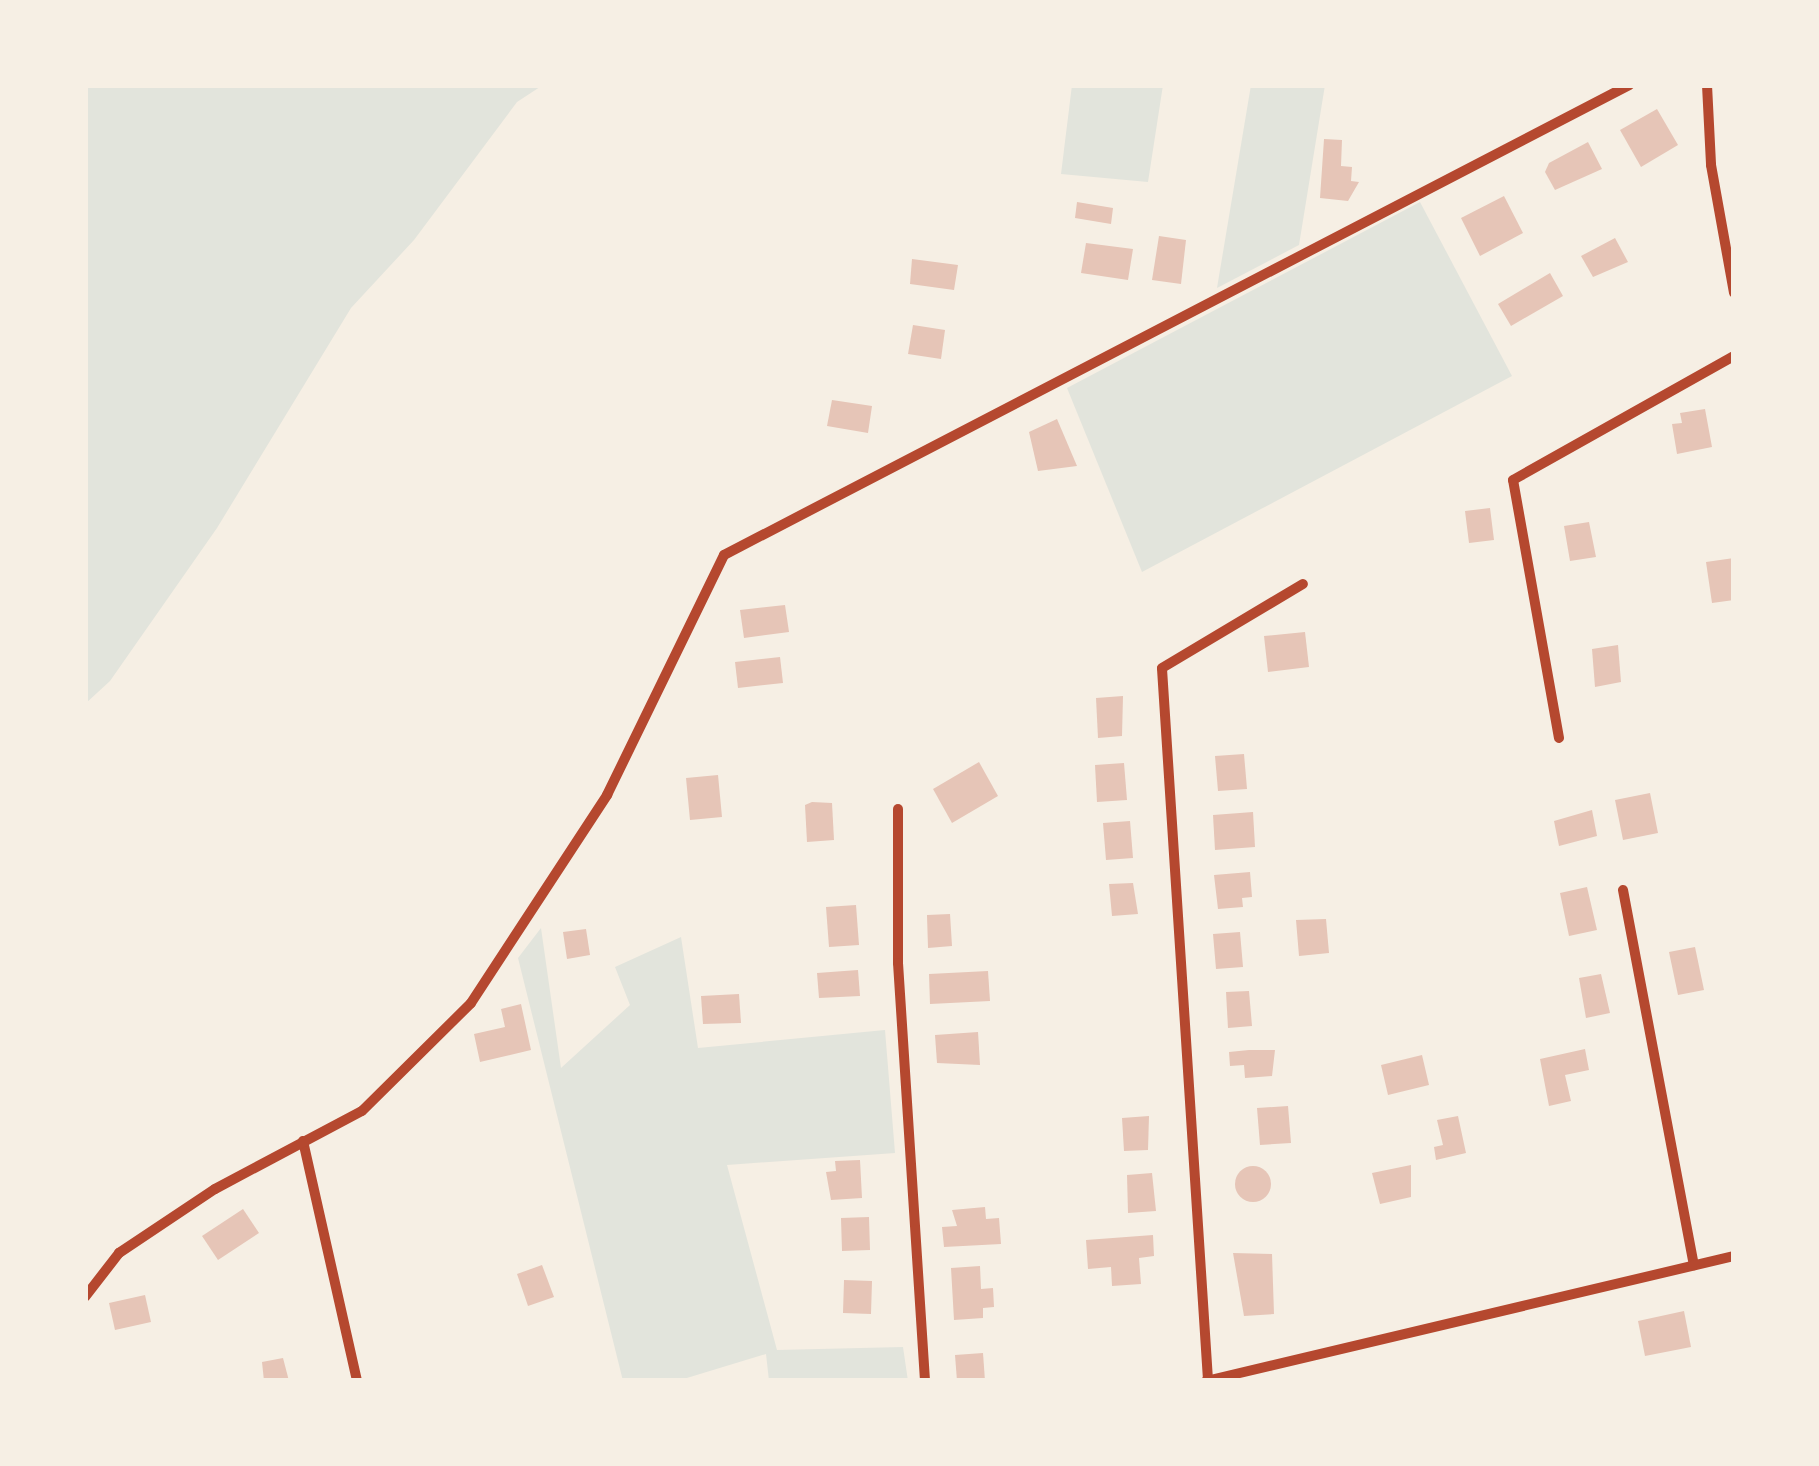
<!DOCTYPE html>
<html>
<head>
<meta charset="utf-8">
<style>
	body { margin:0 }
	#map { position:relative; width:1819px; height:1466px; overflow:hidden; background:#f6efe4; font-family:Quicksand,sans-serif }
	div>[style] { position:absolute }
	.green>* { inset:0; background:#e2e4dc }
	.building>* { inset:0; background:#e6c5b7 }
	.round { border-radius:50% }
	.minor>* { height:10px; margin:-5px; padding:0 5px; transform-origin:5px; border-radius:5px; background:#b5482f }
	span { translate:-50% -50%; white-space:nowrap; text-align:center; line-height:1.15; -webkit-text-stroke:8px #f6efe4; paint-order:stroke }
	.frame { position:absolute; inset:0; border:88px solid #f6efe4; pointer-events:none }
</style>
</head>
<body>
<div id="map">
	<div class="green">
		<i style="clip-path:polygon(85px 85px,543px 85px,517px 102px,414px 240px,351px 308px,217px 528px,110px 681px,85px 704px)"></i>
		<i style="clip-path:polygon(1072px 85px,1163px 85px,1148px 182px,1061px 174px)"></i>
		<i style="clip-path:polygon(1251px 85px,1325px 85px,1299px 245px,1217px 288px)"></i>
		<i style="clip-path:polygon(1420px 202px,1512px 376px,1142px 572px,1067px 388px)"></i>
		<i style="clip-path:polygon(541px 928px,561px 1068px,630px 1005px,615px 967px,681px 937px,698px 1048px,885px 1030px,895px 1153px,727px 1165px,777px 1350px,903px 1347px,908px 1381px,769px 1381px,766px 1354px,677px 1381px,623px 1381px,518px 958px)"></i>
	</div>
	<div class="building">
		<i style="clip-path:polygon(1657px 109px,1678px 145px,1641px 167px,1620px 130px)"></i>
		<i style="clip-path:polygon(1324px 139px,1342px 140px,1341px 166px,1352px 167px,1351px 181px,1359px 182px,1348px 201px,1320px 198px)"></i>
		<i style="clip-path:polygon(1588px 142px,1602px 169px,1555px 190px,1545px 172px,1549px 163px)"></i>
		<i style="clip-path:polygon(1504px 196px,1523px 233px,1480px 256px,1461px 218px)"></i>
		<i style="clip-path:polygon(1077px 202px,1113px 208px,1111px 224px,1075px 218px)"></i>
		<i style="clip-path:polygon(1159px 236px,1186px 240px,1181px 284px,1152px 280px)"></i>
		<i style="clip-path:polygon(1615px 238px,1628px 262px,1593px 277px,1581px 256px)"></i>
		<i style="clip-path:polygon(1086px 243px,1133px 249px,1128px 280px,1081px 273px)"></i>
		<i style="clip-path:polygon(912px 259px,958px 265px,954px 290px,910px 284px)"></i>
		<i style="clip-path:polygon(1550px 273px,1563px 296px,1511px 326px,1498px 304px)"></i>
		<i style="clip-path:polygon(913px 325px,945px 330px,941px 359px,908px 354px)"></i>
		<i style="clip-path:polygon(832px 400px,872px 406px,868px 433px,827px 426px)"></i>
		<i style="clip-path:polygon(1705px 409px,1712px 447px,1677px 454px,1672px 424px,1682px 423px,1680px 413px)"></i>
		<i style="clip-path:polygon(1057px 419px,1077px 466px,1038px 471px,1029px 432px)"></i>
		<i style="clip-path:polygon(1490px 508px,1494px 540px,1469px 543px,1465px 511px)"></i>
		<i style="clip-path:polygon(1589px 522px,1596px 557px,1570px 561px,1564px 526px)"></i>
		<i style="clip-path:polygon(1734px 558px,1734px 600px,1712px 603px,1706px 562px)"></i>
		<i style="clip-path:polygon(785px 605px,789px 632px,744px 638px,740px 610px)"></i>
		<i style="clip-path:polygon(1305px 632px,1309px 667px,1268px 672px,1264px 636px)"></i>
		<i style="clip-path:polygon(1618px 645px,1621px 682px,1595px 687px,1592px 649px)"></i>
		<i style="clip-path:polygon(780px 657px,783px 683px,738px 688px,735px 662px)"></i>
		<i style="clip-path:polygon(1123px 696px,1122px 736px,1098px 738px,1096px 698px)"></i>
		<i style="clip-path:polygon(1244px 754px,1247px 789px,1218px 791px,1215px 756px)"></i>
		<i style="clip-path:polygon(979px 762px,998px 796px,952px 823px,933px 789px)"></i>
		<i style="clip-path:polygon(1124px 763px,1127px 800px,1097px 802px,1095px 765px)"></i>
		<i style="clip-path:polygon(718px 775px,722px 817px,690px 820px,686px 778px)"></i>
		<i style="clip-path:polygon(1650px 793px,1658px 833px,1623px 840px,1615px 800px)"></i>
		<i style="clip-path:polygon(812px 802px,832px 803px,834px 840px,807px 842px,805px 805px)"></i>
		<i style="clip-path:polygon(1592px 810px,1597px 836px,1559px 846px,1554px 821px)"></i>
		<i style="clip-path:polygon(1253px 812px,1255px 847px,1215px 850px,1213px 815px)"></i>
		<i style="clip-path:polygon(1130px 821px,1133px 858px,1106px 860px,1103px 823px)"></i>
		<i style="clip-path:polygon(1250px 872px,1252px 897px,1242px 898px,1243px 907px,1218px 909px,1214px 875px)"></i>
		<i style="clip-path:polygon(1133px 883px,1138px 914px,1112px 916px,1109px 884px)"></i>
		<i style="clip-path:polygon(1587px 887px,1597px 930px,1569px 936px,1560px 893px)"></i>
		<i style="clip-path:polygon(856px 905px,859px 945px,829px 947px,826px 907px)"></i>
		<i style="clip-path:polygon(950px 914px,952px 946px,928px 948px,927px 915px)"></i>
		<i style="clip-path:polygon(1326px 919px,1329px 953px,1299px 956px,1296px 920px)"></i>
		<i style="clip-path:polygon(586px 929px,590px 955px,567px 959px,563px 932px)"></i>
		<i style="clip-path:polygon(1240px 932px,1243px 967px,1216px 969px,1213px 934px)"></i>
		<i style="clip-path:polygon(1695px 947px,1704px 990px,1678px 995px,1669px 952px)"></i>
		<i style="clip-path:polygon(858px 970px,860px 996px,819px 998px,817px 973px)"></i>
		<i style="clip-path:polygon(988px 971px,990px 1001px,930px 1004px,929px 974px)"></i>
		<i style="clip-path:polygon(1601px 974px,1610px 1013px,1586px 1018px,1579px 978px)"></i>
		<i style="clip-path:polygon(1249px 991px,1252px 1026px,1228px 1028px,1226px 992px)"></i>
		<i style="clip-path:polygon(739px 994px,741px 1023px,703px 1024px,701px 996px)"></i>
		<i style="clip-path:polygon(521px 1004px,531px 1050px,480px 1062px,474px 1034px,505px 1027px,501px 1009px)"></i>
		<i style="clip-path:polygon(978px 1032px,980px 1065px,937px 1063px,935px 1035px)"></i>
		<i style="clip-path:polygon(1585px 1049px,1589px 1070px,1565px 1075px,1571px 1101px,1549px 1106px,1540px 1059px)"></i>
		<i style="clip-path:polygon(1249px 1050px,1275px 1050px,1272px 1076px,1245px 1078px,1244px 1065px,1230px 1066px,1229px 1052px)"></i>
		<i style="clip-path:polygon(1422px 1055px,1429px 1085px,1388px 1095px,1381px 1065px)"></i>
		<i style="clip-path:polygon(1288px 1106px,1291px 1143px,1260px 1145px,1257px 1108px)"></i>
		<i style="clip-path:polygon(1149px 1116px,1148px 1150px,1124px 1151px,1122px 1118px)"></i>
		<i style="clip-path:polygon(1458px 1116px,1466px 1153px,1436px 1160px,1434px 1147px,1443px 1145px,1437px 1120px)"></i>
		<i style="clip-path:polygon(860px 1160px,862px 1198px,831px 1200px,826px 1172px,836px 1171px,835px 1161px)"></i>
		<i style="clip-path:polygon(1411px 1165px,1411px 1197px,1380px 1204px,1372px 1173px)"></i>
		<i class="round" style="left:1235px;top:1166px;width:36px;height:36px"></i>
		<i style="clip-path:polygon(1152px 1173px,1156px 1211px,1128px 1213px,1127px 1175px)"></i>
		<i style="clip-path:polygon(985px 1207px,986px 1219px,999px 1218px,1001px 1244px,944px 1247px,942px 1227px,957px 1226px,952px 1210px)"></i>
		<i style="clip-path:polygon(243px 1209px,259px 1233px,218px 1260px,202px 1236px)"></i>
		<i style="clip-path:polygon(869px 1217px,870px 1250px,842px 1251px,841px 1218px)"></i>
		<i style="clip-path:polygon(1153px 1235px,1154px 1256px,1139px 1258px,1141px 1284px,1112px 1286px,1111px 1267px,1088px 1269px,1086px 1240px)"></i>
		<i style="clip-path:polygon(1233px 1253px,1272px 1254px,1274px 1314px,1244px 1316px)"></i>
		<i style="clip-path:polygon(542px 1265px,554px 1297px,528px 1306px,517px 1274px)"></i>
		<i style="clip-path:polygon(980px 1266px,981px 1289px,993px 1288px,994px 1307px,983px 1308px,983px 1318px,954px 1320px,951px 1268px)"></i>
		<i style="clip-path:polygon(844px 1280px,872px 1281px,871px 1314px,843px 1313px)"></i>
		<i style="clip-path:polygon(145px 1295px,151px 1322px,115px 1330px,109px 1303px)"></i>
		<i style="clip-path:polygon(1684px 1311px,1691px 1347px,1645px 1356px,1638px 1321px)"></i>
		<i style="clip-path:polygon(983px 1353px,985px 1381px,957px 1381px,955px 1355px)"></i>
		<i style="clip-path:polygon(283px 1358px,289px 1381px,264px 1381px,262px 1362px)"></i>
	</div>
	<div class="minor">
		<i style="left:1707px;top:85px;width:80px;rotate:87.1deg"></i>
		<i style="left:1711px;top:165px;width:130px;rotate:79.8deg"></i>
		<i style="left:1559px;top:738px;width:262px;rotate:-100.1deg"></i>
		<i style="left:1513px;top:480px;width:253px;rotate:-29.3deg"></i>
		<i style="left:898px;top:809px;width:154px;rotate:90deg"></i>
		<i style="left:898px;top:963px;width:419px;rotate:86.3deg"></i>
		<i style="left:1623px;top:890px;width:382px;rotate:79.3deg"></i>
		<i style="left:303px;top:1141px;width:246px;rotate:77.3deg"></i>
		<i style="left:85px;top:1297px;width:56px;rotate:-52.3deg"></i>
		<i style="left:119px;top:1253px;width:115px;rotate:-33.7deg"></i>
		<i style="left:215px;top:1189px;width:166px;rotate:-28deg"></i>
		<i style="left:362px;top:1111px;width:153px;rotate:-44.7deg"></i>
		<i style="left:471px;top:1003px;width:249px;rotate:-56.8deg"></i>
		<i style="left:607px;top:795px;width:267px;rotate:-64deg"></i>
		<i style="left:724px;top:555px;width:1020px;rotate:-27.44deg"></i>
		<i style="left:1208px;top:1380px;width:713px;rotate:-93.7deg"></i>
		<i style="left:1162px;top:668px;width:164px;rotate:-30.8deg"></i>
		<i style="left:1206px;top:1381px;width:543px;rotate:-13.32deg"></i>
	</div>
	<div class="frame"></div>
</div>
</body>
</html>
